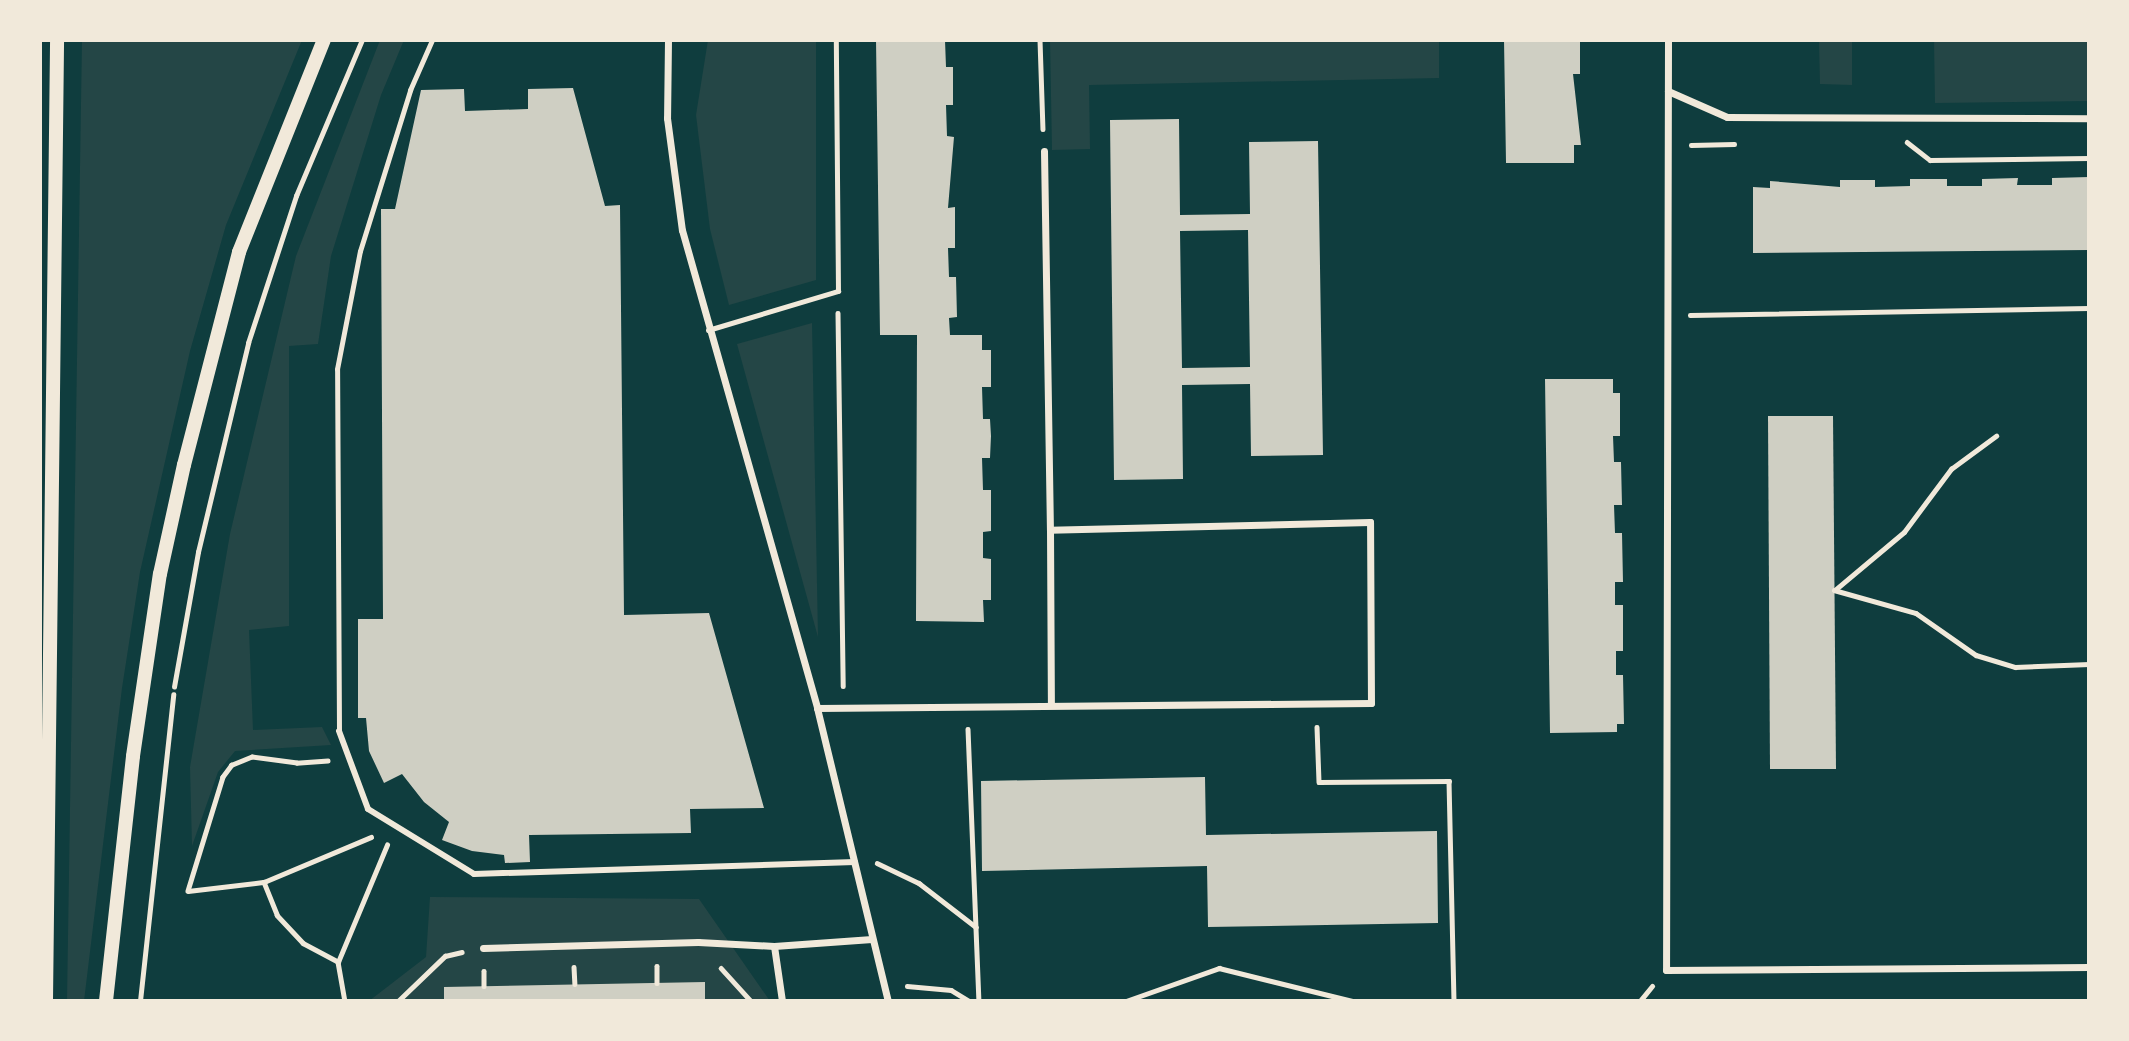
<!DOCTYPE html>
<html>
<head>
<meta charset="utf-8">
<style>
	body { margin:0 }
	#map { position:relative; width:2129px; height:1041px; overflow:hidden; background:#0f3d3e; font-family:Barlow,sans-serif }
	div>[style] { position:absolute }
	.green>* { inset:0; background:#244646 }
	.building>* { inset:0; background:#cfcfc3 }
	.path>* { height:4.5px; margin:-2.25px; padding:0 2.25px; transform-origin:2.25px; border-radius:2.25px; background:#f1e9da }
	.service>* { height:5px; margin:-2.5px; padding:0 2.5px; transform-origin:2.5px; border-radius:2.5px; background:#f1e9da }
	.pedestrian>* { height:6px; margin:-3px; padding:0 3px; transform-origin:3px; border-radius:3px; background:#f1e9da }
	.minor>* { height:7px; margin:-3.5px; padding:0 3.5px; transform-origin:3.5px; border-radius:3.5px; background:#f1e9da }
	.secondary>* { height:14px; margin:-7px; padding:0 7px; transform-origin:7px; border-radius:7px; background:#f1e9da }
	span { translate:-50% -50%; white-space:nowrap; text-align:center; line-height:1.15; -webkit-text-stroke:6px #f1e9da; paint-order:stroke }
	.frame { position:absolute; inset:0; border:42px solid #f1e9da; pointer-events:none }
</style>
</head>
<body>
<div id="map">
	<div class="green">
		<i style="clip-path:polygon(82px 40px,302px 40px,226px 225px,190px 351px,140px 572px,122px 688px,84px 1001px,67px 1001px)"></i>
		<i style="clip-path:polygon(380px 40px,404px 40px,381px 95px,331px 256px,318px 344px,289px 346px,289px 626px,249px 630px,253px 730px,322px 727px,331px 745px,235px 751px,218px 772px,192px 846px,190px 767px,230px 534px,296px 256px)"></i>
		<i style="clip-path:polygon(708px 40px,816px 40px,816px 280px,729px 305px,710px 229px,696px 115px)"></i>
		<i style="clip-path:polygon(1050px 40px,1439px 40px,1439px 78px,1089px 85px,1090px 149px,1052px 150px)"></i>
		<i style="clip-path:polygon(1819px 40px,1852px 40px,1852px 85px,1820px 84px)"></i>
		<i style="clip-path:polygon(1934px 40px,2089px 40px,2089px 101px,1935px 103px)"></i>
		<i style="clip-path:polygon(812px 323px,818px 637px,737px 344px)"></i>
		<i style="clip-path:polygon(430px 897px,699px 899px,770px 1001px,369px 1001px,426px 957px)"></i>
	</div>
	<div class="building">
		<i style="clip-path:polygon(876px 40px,945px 40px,946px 67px,953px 67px,953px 105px,946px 105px,947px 136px,954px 137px,948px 208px,955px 207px,955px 248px,948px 248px,949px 277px,956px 277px,957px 317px,949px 318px,950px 335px,982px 335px,982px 350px,991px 350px,991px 387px,982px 387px,983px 419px,990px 419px,991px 436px,990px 458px,982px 458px,983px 490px,991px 490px,991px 531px,983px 532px,983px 558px,991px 559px,991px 600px,983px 600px,984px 622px,916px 621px,917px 335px,880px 335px)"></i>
		<i style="clip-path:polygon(1504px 40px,1580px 40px,1580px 74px,1573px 74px,1581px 145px,1574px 145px,1574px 163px,1506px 163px)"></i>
		<i style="clip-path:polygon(573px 88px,605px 206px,620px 205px,624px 615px,709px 613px,764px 808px,690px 809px,691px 833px,529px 835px,530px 862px,505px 863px,504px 855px,472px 851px,442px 840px,449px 822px,424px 802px,402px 774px,384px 783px,369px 751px,366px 718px,358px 718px,358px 619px,383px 619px,381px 209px,395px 209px,421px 90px,464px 89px,465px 111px,528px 109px,528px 89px)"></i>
		<i style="clip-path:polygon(evenodd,1179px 119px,1180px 215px,1250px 214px,1249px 142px,1318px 141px,1323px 455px,1251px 456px,1250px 384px,1182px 385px,1183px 479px,1114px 480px,1110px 120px,1179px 119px,1248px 230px,1250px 367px,1182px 368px,1180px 231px,1248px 230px)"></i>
		<i style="clip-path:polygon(2089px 177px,2089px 250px,1753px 253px,1753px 187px,1770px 188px,1770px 181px,1840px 187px,1840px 180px,1875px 180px,1875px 187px,1910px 186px,1910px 179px,1947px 179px,1947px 186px,1982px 186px,1982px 179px,2018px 178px,2017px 185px,2052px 185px,2052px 178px)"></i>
		<i style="clip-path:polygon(1545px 379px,1613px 379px,1613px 393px,1620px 393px,1620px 436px,1613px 436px,1614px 462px,1621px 462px,1622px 505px,1614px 505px,1615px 533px,1622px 533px,1623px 582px,1615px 582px,1615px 605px,1623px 605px,1623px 651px,1616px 651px,1616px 675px,1623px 675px,1624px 724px,1617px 724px,1617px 732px,1550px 733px)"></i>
		<i style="clip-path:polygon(1768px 416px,1833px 416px,1836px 769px,1770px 769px)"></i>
		<i style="clip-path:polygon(1205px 777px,1206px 835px,1437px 831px,1438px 923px,1208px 927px,1207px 866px,982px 871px,981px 781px)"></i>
		<i style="clip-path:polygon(705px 982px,705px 1001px,444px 1001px,444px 987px)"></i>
	</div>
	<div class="path">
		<i style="left:1040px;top:40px;width:89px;rotate:88.1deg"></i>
		<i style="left:1907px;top:142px;width:29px;rotate:38deg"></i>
		<i style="left:1930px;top:160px;width:159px;rotate:-0.7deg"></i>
		<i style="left:1691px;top:145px;width:43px;rotate:-1.3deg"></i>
		<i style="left:838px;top:313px;width:373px;rotate:89.2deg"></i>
		<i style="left:1690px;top:315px;width:399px;rotate:-1deg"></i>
		<i style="left:1834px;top:590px;width:85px;rotate:15.7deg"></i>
		<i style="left:1916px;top:613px;width:73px;rotate:35deg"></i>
		<i style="left:1976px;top:655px;width:41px;rotate:17.1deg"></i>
		<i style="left:2015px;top:667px;width:74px;rotate:-2.3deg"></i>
		<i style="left:1835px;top:590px;width:90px;rotate:-40deg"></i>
		<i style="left:1904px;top:532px;width:79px;rotate:-53.3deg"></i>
		<i style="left:1951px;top:469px;width:56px;rotate:-36.3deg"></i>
		<i style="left:174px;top:687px;width:137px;rotate:-79.9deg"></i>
		<i style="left:198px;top:552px;width:215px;rotate:-76.5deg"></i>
		<i style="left:248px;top:343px;width:155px;rotate:-71.9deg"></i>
		<i style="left:296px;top:196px;width:169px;rotate:-67.1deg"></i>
		<i style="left:1317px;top:727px;width:55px;rotate:87.9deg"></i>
		<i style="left:1319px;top:782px;width:130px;rotate:-0.4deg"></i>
		<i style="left:1449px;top:781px;width:220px;rotate:88.7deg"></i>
		<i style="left:968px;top:729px;width:272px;rotate:87.7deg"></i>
		<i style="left:328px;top:761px;width:31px;rotate:176deg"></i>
		<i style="left:297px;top:763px;width:45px;rotate:-172.4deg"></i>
		<i style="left:252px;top:757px;width:22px;rotate:158deg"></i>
		<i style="left:232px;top:765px;width:15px;rotate:127deg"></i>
		<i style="left:223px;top:777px;width:119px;rotate:107.1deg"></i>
		<i style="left:188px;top:891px;width:77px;rotate:-6.8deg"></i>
		<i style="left:264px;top:882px;width:116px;rotate:-22.8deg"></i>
		<i style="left:877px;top:863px;width:47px;rotate:25.5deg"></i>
		<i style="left:919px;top:883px;width:72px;rotate:37.7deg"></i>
		<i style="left:264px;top:882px;width:35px;rotate:68deg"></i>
		<i style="left:277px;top:915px;width:38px;rotate:47deg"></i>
		<i style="left:303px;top:943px;width:40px;rotate:28deg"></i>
		<i style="left:338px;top:962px;width:40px;rotate:80deg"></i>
		<i style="left:338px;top:962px;width:127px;rotate:-67.3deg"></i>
		<i style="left:657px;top:966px;width:17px;rotate:90deg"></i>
		<i style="left:574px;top:967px;width:17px;rotate:87deg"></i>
		<i style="left:721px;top:968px;width:45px;rotate:47.7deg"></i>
		<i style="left:484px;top:971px;width:15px;rotate:90deg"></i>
		<i style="left:907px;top:986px;width:44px;rotate:5.2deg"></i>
		<i style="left:951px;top:990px;width:21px;rotate:31deg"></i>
		<i style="left:140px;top:1001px;width:308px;rotate:-83.8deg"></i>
		<i style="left:398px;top:1001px;width:65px;rotate:-43.8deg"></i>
		<i style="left:445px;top:956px;width:17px;rotate:-13deg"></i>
		<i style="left:1126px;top:1001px;width:99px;rotate:-19.5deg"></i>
		<i style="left:1219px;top:968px;width:137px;rotate:13.9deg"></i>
		<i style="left:1640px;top:1001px;width:19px;rotate:-51deg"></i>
	</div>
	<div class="service">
		<i style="left:708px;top:330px;width:136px;rotate:-16.7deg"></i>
		<i style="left:838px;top:291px;width:251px;rotate:-90.5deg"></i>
		<i style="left:339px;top:731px;width:362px;rotate:-90.3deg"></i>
		<i style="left:337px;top:369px;width:120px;rotate:-79deg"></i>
		<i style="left:360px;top:251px;width:169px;rotate:-72.7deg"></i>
		<i style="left:410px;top:90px;width:55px;rotate:-66.3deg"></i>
	</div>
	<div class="pedestrian">
		<i style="left:339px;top:731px;width:83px;rotate:69.6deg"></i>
		<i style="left:368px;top:809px;width:124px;rotate:31.5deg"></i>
		<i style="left:474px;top:874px;width:381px;rotate:-1.8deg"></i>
	</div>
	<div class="minor">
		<i style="left:668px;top:40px;width:78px;rotate:90.7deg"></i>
		<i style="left:667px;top:118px;width:113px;rotate:82.4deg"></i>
		<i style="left:682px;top:230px;width:497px;rotate:74.2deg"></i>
		<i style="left:817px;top:708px;width:301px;rotate:76.4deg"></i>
		<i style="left:1668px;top:40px;width:930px;rotate:90.12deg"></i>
		<i style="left:1666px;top:970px;width:423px;rotate:-0.4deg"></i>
		<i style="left:1668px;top:91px;width:64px;rotate:23.8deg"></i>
		<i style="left:1727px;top:117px;width:362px;rotate:0.2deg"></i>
		<i style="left:1044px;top:151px;width:379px;rotate:89.1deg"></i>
		<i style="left:817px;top:708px;width:554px;rotate:-0.52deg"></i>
		<i style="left:1371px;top:703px;width:181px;rotate:-90.3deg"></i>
		<i style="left:1370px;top:522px;width:320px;rotate:178.6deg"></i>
		<i style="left:1050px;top:530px;width:175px;rotate:89.7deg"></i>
		<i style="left:774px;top:946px;width:56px;rotate:81.7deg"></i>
		<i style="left:483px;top:948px;width:215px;rotate:-1.6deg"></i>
		<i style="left:698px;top:942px;width:76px;rotate:3deg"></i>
		<i style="left:774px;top:946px;width:98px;rotate:-4.1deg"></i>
	</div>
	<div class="secondary">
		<i style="left:46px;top:1001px;width:961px;rotate:-89.34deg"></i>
		<i style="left:106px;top:1001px;width:246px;rotate:-83.7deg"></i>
		<i style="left:133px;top:756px;width:184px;rotate:-81.6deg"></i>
		<i style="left:160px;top:574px;width:112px;rotate:-77.6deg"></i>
		<i style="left:184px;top:465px;width:220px;rotate:-75.5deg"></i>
		<i style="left:239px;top:252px;width:228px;rotate:-68.2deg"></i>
	</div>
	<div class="frame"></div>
</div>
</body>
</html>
